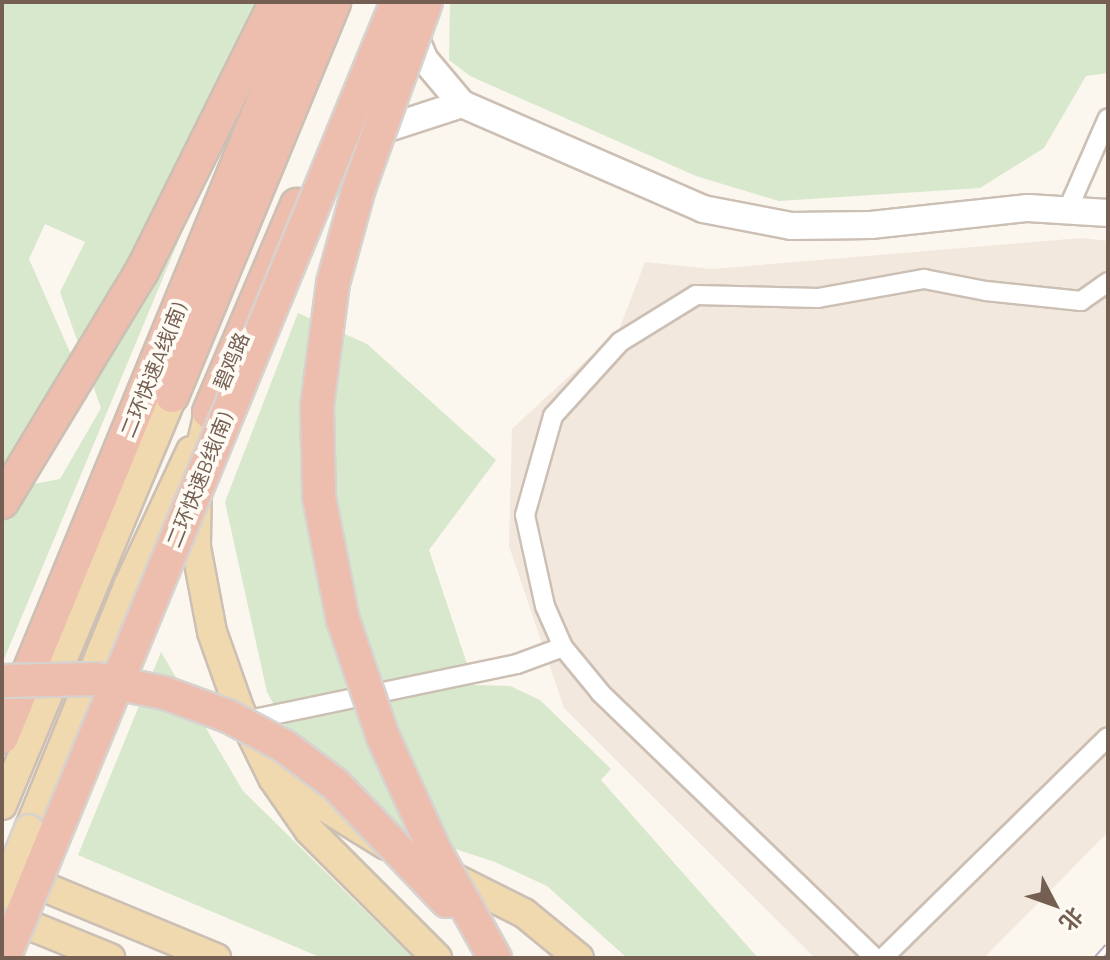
<!DOCTYPE html>
<html>
<head>
<meta charset="utf-8">
<style>
	body { margin:0 }
	#map { position:relative; width:1110px; height:960px; overflow:hidden; background:#fbf6ee; font-family:Barlow,"Noto Sans SC",sans-serif }
	div>[style] { position:absolute }
	.residential>* { inset:0; background:#f2e8dd }
	.green>* { inset:0; background:#d8e8cd }
	.roads { filter:drop-shadow(2px 0 #ccbfb4) drop-shadow(-2px 0 #ccbfb4) drop-shadow(0 2px #ccbfb4) drop-shadow(0 -2px #ccbfb4) }
	.street>* { height:18px; margin:-9px; padding:0 9px; transform-origin:9px; border-radius:9px; background:#fff }
	.secondary>* { height:26px; margin:-13px; padding:0 13px; transform-origin:13px; border-radius:13px; background:#fff }
	.primary>* { height:28px; margin:-14px; padding:0 14px; transform-origin:14px; border-radius:14px; background:#f0d8af }
	.highway>* { height:32px; margin:-16px; padding:0 16px; transform-origin:16px; border-radius:16px; background:#edbead }
	.rail>* { height:9px; margin-top:-4.5px; transform-origin:0; background:repeating-linear-gradient(90deg,#fefaf4 0 18px,#b9acc5 0 36px); box-sizing:border-box; border-block:2px solid #b9acc5 }
	.bridges { filter:drop-shadow(2px 0 #d8d2cf) drop-shadow(-2px 0 #d8d2cf) drop-shadow(0 2px #d8d2cf) drop-shadow(0 -2px #d8d2cf) }
	.primary-bridge>* { height:28px; margin:-14px; padding:0 14px; transform-origin:14px; border-radius:14px; background:#f0d8af }
	.highway-bridge>* { height:32px; margin:-16px; padding:0 16px; transform-origin:16px; border-radius:16px; background:#edbead }
	span { translate:-50% -50%; white-space:nowrap; text-align:center; line-height:1.15; -webkit-text-stroke:8px #fefaf4; paint-order:stroke }
	.street-label { font-size:20px; color:#745f52 }
	.frame { position:absolute; inset:0; border:4px solid #745f52; pointer-events:none }
	.north { position:absolute; left:1014px; top:864px; width:80px; height:80px; -webkit-text-stroke:6px #fefaf4; paint-order:stroke; rotate:131deg; font-size:22px; font-weight:700; line-height:32px; text-align:center; color:#745f52 }
	.north::after { content:''; display:block; margin:auto; width:28px; height:36px; background:#745f52; clip-path:polygon(50% 0,100% 100%,50% 72%,0 100%) }
</style>
</head>
<body>
<div id="map">
	<div class="residential">
		<i style="clip-path:polygon(1082px 238px,1108px 241px,1108px 832px,984px 958px,815px 958px,564px 708px,509px 546px,512px 429px,619px 330px,645px 262px,712px 269px)"></i>
	</div>
	<div class="green">
		<i style="clip-path:polygon(2px 2px,278px 2px,2px 664px,2px 490px,60px 479px,101px 408px,60px 292px,85px 242px,45px 224px,29px 259px,73px 359px,2px 470px)"></i>
		<i style="clip-path:polygon(450px 2px,1108px 2px,1108px 73px,1086px 76px,1044px 148px,980px 188px,779px 201px,696px 176px,470px 76px,449px 60px)"></i>
		<i style="clip-path:polygon(298px 313px,367px 344px,496px 460px,429px 550px,474px 685px,510px 686px,540px 700px,611px 769px,601px 780px,758px 958px,627px 958px,547px 886px,495px 862px,394px 829px,297px 747px,267px 692px,225px 502px)"></i>
		<i style="clip-path:polygon(161px 652px,243px 791px,413px 958px,322px 958px,78px 855px)"></i>
	</div>
	<div class="roads">
		<div class="street">
			<i style="left:1068px;top:209px;width:99px;rotate:-66.3deg"></i>
			<i style="left:244px;top:721px;width:279px;rotate:-11.8deg"></i>
			<i style="left:517px;top:664px;width:49px;rotate:-20.3deg"></i>
			<i style="left:875px;top:958px;width:383px;rotate:-136deg"></i>
			<i style="left:600px;top:692px;width:58px;rotate:-129.4deg"></i>
			<i style="left:563px;top:647px;width:45px;rotate:-113.7deg"></i>
			<i style="left:545px;top:606px;width:93px;rotate:-102.4deg"></i>
			<i style="left:525px;top:515px;width:103px;rotate:-74.2deg"></i>
			<i style="left:553px;top:416px;width:100px;rotate:-47.8deg"></i>
			<i style="left:620px;top:342px;width:89px;rotate:-31.7deg"></i>
			<i style="left:696px;top:295px;width:122px;rotate:1.4deg"></i>
			<i style="left:818px;top:298px;width:108px;rotate:-10.2deg"></i>
			<i style="left:924px;top:279px;width:63px;rotate:11deg"></i>
			<i style="left:986px;top:291px;width:96px;rotate:6deg"></i>
			<i style="left:1081px;top:301px;width:33px;rotate:-35deg"></i>
			<i style="left:883px;top:958px;width:315px;rotate:-44.5deg"></i>
		</div>
		<div class="secondary">
			<i style="left:409px;top:23px;width:39px;rotate:67deg"></i>
			<i style="left:424px;top:59px;width:59px;rotate:49.8deg"></i>
			<i style="left:462px;top:104px;width:263px;rotate:23.5deg"></i>
			<i style="left:703px;top:209px;width:90px;rotate:10.9deg"></i>
			<i style="left:791px;top:226px;width:80px;rotate:-0.7deg"></i>
			<i style="left:871px;top:225px;width:158px;rotate:-6.2deg"></i>
			<i style="left:1028px;top:208px;width:80px;rotate:3.6deg"></i>
			<i style="left:370px;top:134px;width:97px;rotate:-18.1deg"></i>
		</div>
		<div class="primary">
			<i style="left:209px;top:412px;width:53px;rotate:103deg"></i>
			<i style="left:197px;top:464px;width:83px;rotate:90.7deg"></i>
			<i style="left:196px;top:547px;width:86px;rotate:79.3deg"></i>
			<i style="left:212px;top:632px;width:84px;rotate:70.5deg"></i>
			<i style="left:240px;top:711px;width:75px;rotate:63.8deg"></i>
			<i style="left:273px;top:778px;width:63px;rotate:55.3deg"></i>
			<i style="left:309px;top:830px;width:181px;rotate:45deg"></i>
			<i style="left:281px;top:770px;width:52px;rotate:41.1deg"></i>
			<i style="left:320px;top:804px;width:78px;rotate:31.8deg"></i>
			<i style="left:2px;top:805px;width:443px;rotate:-67.4deg"></i>
			<i style="left:29px;top:829px;width:262px;rotate:-67.8deg"></i>
			<i style="left:128px;top:586px;width:149px;rotate:-65deg"></i>
			<i style="left:438px;top:870px;width:96px;rotate:26.6deg"></i>
			<i style="left:524px;top:913px;width:71px;rotate:39.3deg"></i>
			<i style="left:13px;top:874px;width:220px;rotate:22.5deg"></i>
			<i style="left:2px;top:914px;width:117px;rotate:22.2deg"></i>
		</div>
		<div class="highway">
			<i style="left:172px;top:396px;width:426px;rotate:-67.6deg"></i>
			<i style="left:209px;top:412px;width:225px;rotate:-67deg"></i>
			<i style="left:2px;top:502px;width:270px;rotate:-58.8deg"></i>
			<i style="left:142px;top:271px;width:301px;rotate:-63.5deg"></i>
			<i style="left:2px;top:737px;width:795px;rotate:-67.66deg"></i>
		</div>
	</div>
	<div class="rail">
		<i style="left:1098px;top:958px;width:15px;rotate:-48deg"></i>
	</div>
	<div class="bridges">
		<div class="primary-bridge">
			<i style="left:2px;top:895px;width:71px;rotate:-67.8deg"></i>
		</div>
		<div class="highway-bridge">
			<i style="left:426px;top:2px;width:198px;rotate:109.8deg"></i>
			<i style="left:359px;top:188px;width:98px;rotate:105.3deg"></i>
			<i style="left:333px;top:283px;width:124px;rotate:97.4deg"></i>
			<i style="left:317px;top:406px;width:91px;rotate:88.7deg"></i>
			<i style="left:319px;top:497px;width:125px;rotate:79deg"></i>
			<i style="left:343px;top:620px;width:124px;rotate:71.1deg"></i>
			<i style="left:383px;top:737px;width:123px;rotate:65.5deg"></i>
			<i style="left:434px;top:849px;width:125px;rotate:60.8deg"></i>
			<i style="left:2px;top:681px;width:94px;rotate:-1.2deg"></i>
			<i style="left:96px;top:679px;width:70px;rotate:11.5deg"></i>
			<i style="left:165px;top:693px;width:67px;rotate:20.1deg"></i>
			<i style="left:228px;top:716px;width:64px;rotate:28.2deg"></i>
			<i style="left:284px;top:746px;width:64px;rotate:36.7deg"></i>
			<i style="left:335px;top:784px;width:162px;rotate:46.3deg"></i>
			<i style="left:4px;top:958px;width:1034px;rotate:-67.65deg"></i>
		</div>
	</div>
	<div class="street-label">
		<span style="left:231px;top:361px;rotate:-67deg">碧鸡路</span>
		<span style="left:153px;top:370px;rotate:-68deg">二环快速A线(南)</span>
		<span style="left:199px;top:480px;rotate:-68deg">二环快速B线(南)</span>
	</div>
	<div class="frame"></div>
	<div class="north">北</div>
</div>
</body>
</html>
